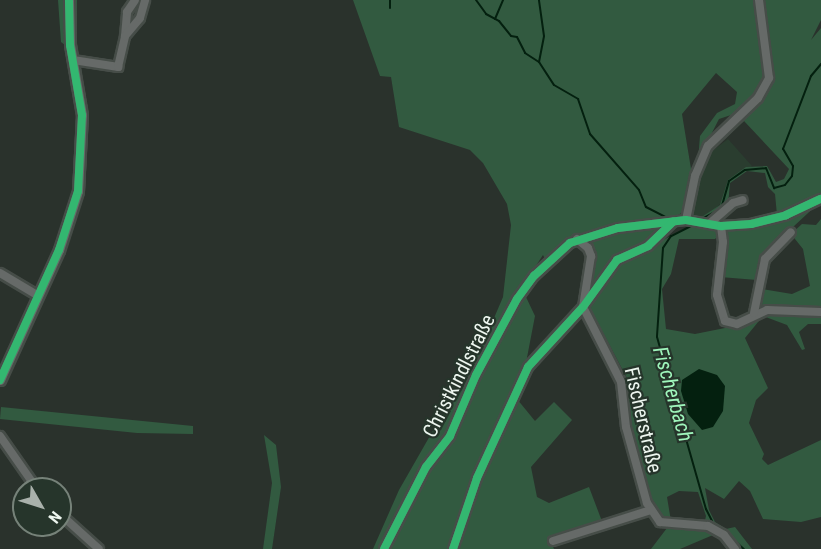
<!DOCTYPE html>
<html>
<head>
<meta charset="utf-8">
<style>
	body { margin:0 }
	#map { position:relative; width:821px; height:549px; overflow:hidden; background:#2a322c; font-family:"Roboto Condensed",sans-serif }
	div>[style] { position:absolute }
	.built>* { inset:0; background:#2a3d2f }
	.green>* { inset:0; background:#325a40 }
	.water>* { inset:0; background:#04200f }
	.stream>* { height:2px; margin:-1px; padding:0 1px; transform-origin:1px; border-radius:1px; background:#04200f }
	.roads { filter:drop-shadow(2px 0 #464d48) drop-shadow(-2px 0 #464d48) drop-shadow(0 2px #464d48) drop-shadow(0 -2px #464d48) }
	.minor>* { height:8px; margin:-4px; padding:0 4px; transform-origin:4px; border-radius:4px; background:#666a68 }
	.tertiary>* { height:9px; margin:-4.5px; padding:0 4.5px; transform-origin:4.5px; border-radius:4.5px; background:#666a68 }
	.cycleway>* { height:8px; margin:-4px; padding:0 4px; transform-origin:4px; border-radius:4px; background:#33b770 }
	span { translate:-50% -50%; white-space:nowrap; text-align:center; line-height:1.15; -webkit-text-stroke:4.5px #26352b; paint-order:stroke }
	.street-label { font-size:20px; color:#edf6ef }
	.water-label { font-size:21px; color:#9ff6bc; font-style:italic }
	.north { position:absolute; left:12px; top:477px; width:60px; height:60px; box-sizing:border-box; background:#26352b; border:2px solid #768279; border-radius:50%; rotate:129deg; font-size:16px; font-weight:700; line-height:24px; text-align:center; color:#edf6ef }
	.north::after { content:''; display:block; margin:auto; width:21px; height:27px; background:#a9b1ab; clip-path:polygon(50% 0,100% 100%,50% 72%,0 100%) }
</style>
</head>
<body>
<div id="map">
	<div class="built">
		<i style="clip-path:polygon(728px 139px,752px 166px,728px 180px,722px 202px,715px 209px,700px 218px,689px 216px,697px 179px,707px 155px)"></i>
	</div>
	<div class="green">
		<i style="clip-path:polygon(58px 0,77px 0,77px 54px,61px 42px)"></i>
		<i style="clip-path:polygon(353px 0,821px 0,821px 20px,811px 40px,821px 28px,821px 196px,777px 215px,775px 194px,768px 187px,765px 173px,747px 171px,730px 183px,728px 205px,710px 220px,700px 218px,720px 205px,728px 180px,746px 167px,767px 166px,776px 182px,784px 179px,789px 169px,744px 121px,707px 155px,740px 112px,719px 119px,698px 160px,700px 136px,717px 113px,735px 104px,737px 92px,716px 73px,682px 114px,692px 175px,685px 211px,669px 220px,604px 227px,574px 238px,545px 259px,543px 255px,508px 308px,494px 340px,500px 341px,530px 286px,526px 297px,535px 316px,525px 368px,510px 396px,517px 399px,535px 421px,554px 402px,572px 420px,531px 467px,537px 497px,549px 503px,589px 487px,603px 524px,550px 539px,554px 549px,373px 549px,399px 490px,443px 413px,459px 363px,494px 318px,503px 297px,511px 225px,507px 204px,483px 163px,470px 150px,399px 127px,391px 77px,380px 76px)"></i>
		<i style="clip-path:polygon(821px 201px,765px 253px,757px 280px,720px 277px,724px 230px,774px 223px)"></i>
		<i style="clip-path:polygon(821px 219px,821px 324px,808px 324px,799px 332px,805px 349px,802px 350px,787px 325px,763px 316px,745px 338px,768px 388px,756px 400px,749px 423px,764px 454px,762px 459px,768px 465px,821px 440px,821px 517px,801px 522px,763px 519px,750px 491px,739px 481px,724px 499px,705px 488px,709px 510px,715px 522px,726px 529px,735px 527px,752px 549px,732px 549px,713px 535px,680px 549px,651px 549px,667px 528px,703px 529px,706px 516px,698px 492px,679px 491px,667px 497px,671px 521px,660px 519px,647px 496px,631px 440px,625px 398px,631px 394px,630px 384px,590px 308px,617px 264px,692px 225px,714px 229px,719px 235px,715px 239px,679px 239px,671px 274px,662px 289px,666px 329px,695px 334px,740px 325px,762px 313px,762px 289px,792px 294px,810px 286px,803px 249px,791px 234px,802px 224px,816px 225px)"></i>
		<i style="clip-path:polygon(666px 229px,612px 260px,587px 298px,592px 269px,585px 241px,624px 231px)"></i>
		<i style="clip-path:polygon(1px 407px,193px 426px,193px 434px,137px 433px,0 419px)"></i>
		<i style="clip-path:polygon(264px 435px,276px 445px,281px 487px,272px 549px,263px 549px,272px 483px)"></i>
	</div>
	<div class="water">
		<i style="clip-path:polygon(699px 369px,717px 375px,725px 386px,723px 411px,713px 427px,702px 430px,688px 414px,681px 391px,682px 380px)"></i>
	</div>
	<div class="stream">
		<i style="left:476px;top:0;width:17px;rotate:54deg"></i>
		<i style="left:486px;top:14px;width:15px;rotate:28deg"></i>
		<i style="left:499px;top:21px;width:19px;rotate:51deg"></i>
		<i style="left:511px;top:36px;width:6px;rotate:9deg"></i>
		<i style="left:517px;top:37px;width:18px;rotate:63deg"></i>
		<i style="left:525px;top:53px;width:17px;rotate:33deg"></i>
		<i style="left:539px;top:62px;width:27px;rotate:57deg"></i>
		<i style="left:554px;top:85px;width:28px;rotate:30deg"></i>
		<i style="left:578px;top:99px;width:37px;rotate:71deg"></i>
		<i style="left:590px;top:134px;width:74px;rotate:48.8deg"></i>
		<i style="left:639px;top:190px;width:18px;rotate:68deg"></i>
		<i style="left:646px;top:207px;width:25px;rotate:27deg"></i>
		<i style="left:390px;top:8px;width:8px;rotate:-90deg"></i>
		<i style="left:495px;top:19px;width:21px;rotate:-67deg"></i>
		<i style="left:539px;top:62px;width:26px;rotate:-79deg"></i>
		<i style="left:544px;top:36px;width:36px;rotate:-98deg"></i>
		<i style="left:700px;top:220px;width:24px;rotate:-28deg"></i>
		<i style="left:721px;top:209px;width:29px;rotate:-74deg"></i>
		<i style="left:729px;top:181px;width:19px;rotate:-35deg"></i>
		<i style="left:745px;top:170px;width:21px;rotate:-5deg"></i>
		<i style="left:766px;top:168px;width:22px;rotate:68deg"></i>
		<i style="left:774px;top:188px;width:11px;rotate:-15deg"></i>
		<i style="left:785px;top:185px;width:11px;rotate:-52deg"></i>
		<i style="left:792px;top:176px;width:10px;rotate:-84deg"></i>
		<i style="left:793px;top:166px;width:20px;rotate:-120deg"></i>
		<i style="left:783px;top:149px;width:78px;rotate:-69deg"></i>
		<i style="left:811px;top:76px;width:16px;rotate:-50deg"></i>
		<i style="left:693px;top:225px;width:25px;rotate:153deg"></i>
		<i style="left:671px;top:236px;width:14px;rotate:124deg"></i>
		<i style="left:663px;top:248px;width:89px;rotate:93.9deg"></i>
		<i style="left:657px;top:337px;width:179px;rotate:74.1deg"></i>
		<i style="left:706px;top:509px;width:13px;rotate:63deg"></i>
		<i style="left:717px;top:525px;width:36px;rotate:42deg"></i>
	</div>
	<div class="roads">
		<div class="minor">
			<i style="left:125px;top:36px;width:24px;rotate:-85deg"></i>
			<i style="left:127px;top:12px;width:14px;rotate:-56deg"></i>
			<i style="left:73px;top:60px;width:46px;rotate:8.8deg"></i>
			<i style="left:118px;top:67px;width:32px;rotate:-77deg"></i>
			<i style="left:125px;top:36px;width:23px;rotate:-50deg"></i>
			<i style="left:140px;top:18px;width:19px;rotate:-74deg"></i>
			<i style="left:686px;top:220px;width:45px;rotate:-78.4deg"></i>
			<i style="left:695px;top:176px;width:33px;rotate:-67deg"></i>
			<i style="left:708px;top:146px;width:69px;rotate:-43.8deg"></i>
			<i style="left:758px;top:98px;width:23px;rotate:-61deg"></i>
			<i style="left:769px;top:78px;width:79px;rotate:-97.3deg"></i>
			<i style="left:709px;top:224px;width:32px;rotate:-41deg"></i>
			<i style="left:733px;top:203px;width:10px;rotate:-17deg"></i>
			<i style="left:721px;top:226px;width:16px;rotate:83deg"></i>
			<i style="left:723px;top:242px;width:53px;rotate:96.5deg"></i>
			<i style="left:717px;top:295px;width:27px;rotate:73deg"></i>
			<i style="left:725px;top:321px;width:12px;rotate:14deg"></i>
			<i style="left:737px;top:324px;width:33px;rotate:-25deg"></i>
			<i style="left:767px;top:310px;width:54px;rotate:2.1deg"></i>
			<i style="left:577px;top:239px;width:14px;rotate:39deg"></i>
			<i style="left:588px;top:248px;width:9px;rotate:69deg"></i>
			<i style="left:591px;top:256px;width:52px;rotate:98.9deg"></i>
			<i style="left:583px;top:307px;width:84px;rotate:63.1deg"></i>
			<i style="left:621px;top:382px;width:45px;rotate:83.7deg"></i>
			<i style="left:626px;top:427px;width:79px;rotate:74.6deg"></i>
			<i style="left:647px;top:503px;width:23px;rotate:56deg"></i>
			<i style="left:660px;top:522px;width:48px;rotate:4.8deg"></i>
			<i style="left:708px;top:526px;width:18px;rotate:29deg"></i>
			<i style="left:724px;top:535px;width:18px;rotate:52deg"></i>
			<i style="left:0;top:273px;width:43px;rotate:30.7deg"></i>
			<i style="left:754px;top:313px;width:55px;rotate:-78.5deg"></i>
			<i style="left:765px;top:259px;width:37px;rotate:-46deg"></i>
			<i style="left:0;top:436px;width:65px;rotate:55.1deg"></i>
			<i style="left:60px;top:514px;width:52px;rotate:41.9deg"></i>
			<i style="left:553px;top:541px;width:103px;rotate:-17.6deg"></i>
			<i style="left:384px;top:549px;width:92px;rotate:-62.9deg"></i>
			<i style="left:426px;top:467px;width:39px;rotate:-52deg"></i>
			<i style="left:450px;top:436px;width:66px;rotate:-66.9deg"></i>
			<i style="left:476px;top:375px;width:86px;rotate:-61.7deg"></i>
			<i style="left:517px;top:299px;width:29px;rotate:-54deg"></i>
			<i style="left:534px;top:276px;width:49px;rotate:-42.5deg"></i>
			<i style="left:570px;top:243px;width:50px;rotate:-17.4deg"></i>
			<i style="left:618px;top:228px;width:68px;rotate:-6.7deg"></i>
			<i style="left:686px;top:220px;width:36px;rotate:10deg"></i>
			<i style="left:721px;top:226px;width:30px;rotate:-4deg"></i>
			<i style="left:751px;top:224px;width:36px;rotate:-14deg"></i>
			<i style="left:786px;top:215px;width:38px;rotate:-25deg"></i>
			<i style="left:453px;top:549px;width:75px;rotate:-71.3deg"></i>
			<i style="left:477px;top:478px;width:122px;rotate:-65.3deg"></i>
			<i style="left:528px;top:367px;width:81px;rotate:-47.5deg"></i>
			<i style="left:583px;top:307px;width:58px;rotate:-54.1deg"></i>
			<i style="left:617px;top:260px;width:34px;rotate:-24deg"></i>
			<i style="left:648px;top:246px;width:35px;rotate:-44deg"></i>
		</div>
		<div class="tertiary">
			<i style="left:0;top:380px;width:143px;rotate:-65.6deg"></i>
			<i style="left:59px;top:250px;width:62px;rotate:-72.1deg"></i>
			<i style="left:78px;top:191px;width:76px;rotate:-87deg"></i>
			<i style="left:82px;top:115px;width:71px;rotate:-99.7deg"></i>
			<i style="left:70px;top:45px;width:45px;rotate:-91.3deg"></i>
		</div>
	</div>
	<div class="cycleway">
		<i style="left:0;top:380px;width:143px;rotate:-65.6deg"></i>
		<i style="left:59px;top:250px;width:62px;rotate:-72.1deg"></i>
		<i style="left:78px;top:191px;width:76px;rotate:-87deg"></i>
		<i style="left:82px;top:115px;width:71px;rotate:-99.7deg"></i>
		<i style="left:70px;top:45px;width:45px;rotate:-91.3deg"></i>
		<i style="left:384px;top:549px;width:92px;rotate:-62.9deg"></i>
		<i style="left:426px;top:467px;width:39px;rotate:-52deg"></i>
		<i style="left:450px;top:436px;width:66px;rotate:-66.9deg"></i>
		<i style="left:476px;top:375px;width:86px;rotate:-61.7deg"></i>
		<i style="left:517px;top:299px;width:29px;rotate:-54deg"></i>
		<i style="left:534px;top:276px;width:49px;rotate:-42.5deg"></i>
		<i style="left:570px;top:243px;width:50px;rotate:-17.4deg"></i>
		<i style="left:618px;top:228px;width:68px;rotate:-6.7deg"></i>
		<i style="left:686px;top:220px;width:36px;rotate:10deg"></i>
		<i style="left:721px;top:226px;width:30px;rotate:-4deg"></i>
		<i style="left:751px;top:224px;width:36px;rotate:-14deg"></i>
		<i style="left:786px;top:215px;width:38px;rotate:-25deg"></i>
		<i style="left:453px;top:549px;width:75px;rotate:-71.3deg"></i>
		<i style="left:477px;top:478px;width:122px;rotate:-65.3deg"></i>
		<i style="left:528px;top:367px;width:81px;rotate:-47.5deg"></i>
		<i style="left:583px;top:307px;width:58px;rotate:-54.1deg"></i>
		<i style="left:617px;top:260px;width:34px;rotate:-24deg"></i>
		<i style="left:648px;top:246px;width:35px;rotate:-44deg"></i>
	</div>
	<div class="street-label">
		<span style="left:459px;top:376px;rotate:-63deg">Christkindlstraße</span>
		<span style="left:643px;top:420px;rotate:77deg">Fischerstraße</span>
	</div>
	<div class="water-label">
		<span style="left:673px;top:394px;rotate:74deg">Fischerbach</span>
	</div>
	<div class="north">N</div>
</div>
</body>
</html>
